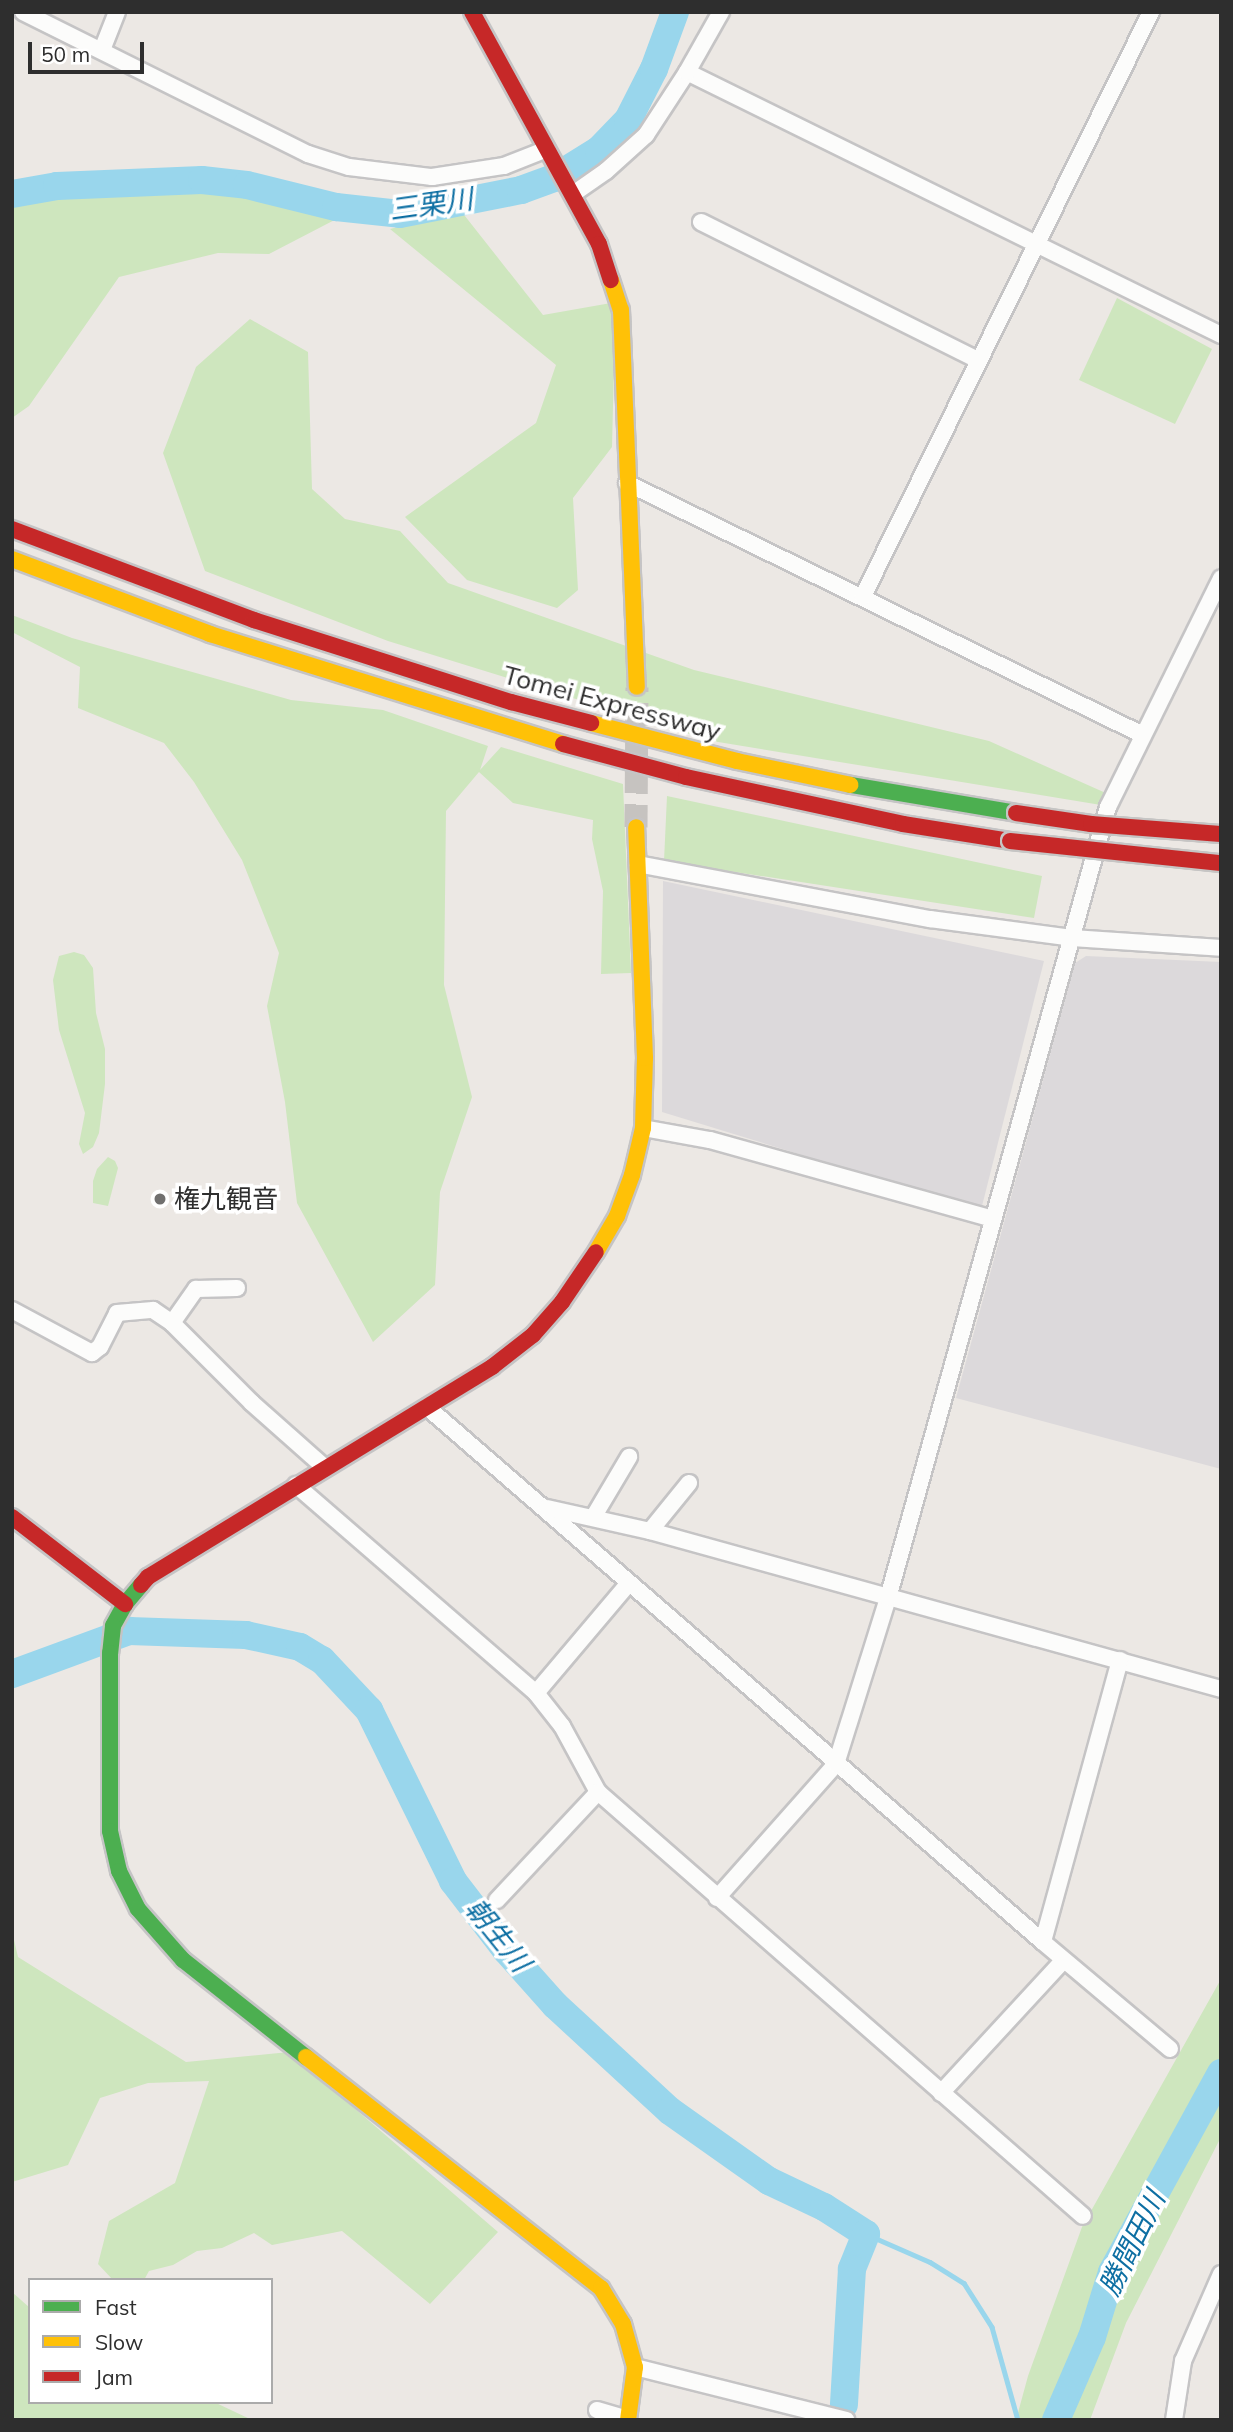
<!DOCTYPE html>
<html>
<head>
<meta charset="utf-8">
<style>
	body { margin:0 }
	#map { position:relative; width:1233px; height:2432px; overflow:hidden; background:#ece8e4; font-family:Mulish,"Noto Sans JP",sans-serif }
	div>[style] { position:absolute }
	.industrial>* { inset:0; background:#dcd9db }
	.green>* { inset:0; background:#cee6be }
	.stream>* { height:4.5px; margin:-2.25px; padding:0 2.25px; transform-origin:2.25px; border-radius:2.25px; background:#99d6ec }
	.river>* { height:28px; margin:-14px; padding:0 14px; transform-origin:14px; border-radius:14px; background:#99d6ec }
	.secondary-tunnel>* { height:23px; margin-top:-11.5px; transform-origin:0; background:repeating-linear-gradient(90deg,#c6c3c0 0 23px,transparent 0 34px) }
	.roads { filter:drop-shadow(2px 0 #c5c4c5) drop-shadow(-2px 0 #c5c4c5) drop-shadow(0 2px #c5c4c5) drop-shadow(0 -2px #c5c4c5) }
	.street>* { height:16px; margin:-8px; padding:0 8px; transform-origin:8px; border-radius:8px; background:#fcfcfb }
	.fast>* { height:16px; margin:-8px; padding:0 8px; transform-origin:8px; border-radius:8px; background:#4caf50 }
	.slow>* { height:16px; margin:-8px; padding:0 8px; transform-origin:8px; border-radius:8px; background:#ffc107 }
	.jam>* { height:16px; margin:-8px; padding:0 8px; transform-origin:8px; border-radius:8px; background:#c62828 }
	.bridges { filter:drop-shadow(2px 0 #c6c5c4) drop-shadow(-2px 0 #c6c5c4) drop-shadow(0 2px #c6c5c4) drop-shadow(0 -2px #c6c5c4) }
	.jam-bridge>* { height:16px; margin:-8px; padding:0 8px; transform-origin:8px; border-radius:8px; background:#c62828 }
	.dots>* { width:19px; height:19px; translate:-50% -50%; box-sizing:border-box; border:4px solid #fff; border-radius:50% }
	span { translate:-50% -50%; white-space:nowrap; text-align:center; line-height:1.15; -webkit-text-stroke:7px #fff; paint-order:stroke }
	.street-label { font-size:26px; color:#2e2e2e }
	.poi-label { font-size:26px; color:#2e2e2e }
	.left { translate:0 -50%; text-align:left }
	.water-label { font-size:28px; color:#0d6fa3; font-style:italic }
	.frame { position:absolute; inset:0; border:14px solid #2e2e2e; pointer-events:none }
	.legend { position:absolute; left:28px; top:2278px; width:245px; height:126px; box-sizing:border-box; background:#fff; border:2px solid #ababab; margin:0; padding:9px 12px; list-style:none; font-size:21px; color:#2e2e2e }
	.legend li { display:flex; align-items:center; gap:14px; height:35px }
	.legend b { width:35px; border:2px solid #ababab }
	.scale { position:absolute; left:28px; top:42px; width:116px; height:32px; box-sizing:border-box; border:4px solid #2e2e2e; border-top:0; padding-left:9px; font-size:21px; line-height:24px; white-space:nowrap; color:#2e2e2e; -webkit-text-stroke:5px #fff; paint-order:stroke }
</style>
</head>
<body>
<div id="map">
	<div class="industrial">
		<i style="clip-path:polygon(663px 881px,1044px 961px,981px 1210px,662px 1112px)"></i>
		<i style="clip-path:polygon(1086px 956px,1221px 962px,1221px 1469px,956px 1398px,1075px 963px)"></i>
	</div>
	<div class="green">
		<i style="clip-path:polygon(192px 176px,348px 213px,269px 254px,218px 253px,119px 277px,29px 406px,12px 418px,12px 194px)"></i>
		<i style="clip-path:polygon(461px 211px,543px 315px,611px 303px,614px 365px,612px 447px,573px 498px,578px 590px,557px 608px,467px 580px,405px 517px,536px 423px,556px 365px,390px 229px)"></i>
		<i style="clip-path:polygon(1117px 298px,1212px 349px,1175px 424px,1079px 380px)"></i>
		<i style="clip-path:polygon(250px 319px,308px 352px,312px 489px,345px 519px,400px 531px,448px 583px,694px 670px,989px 741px,1108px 794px,1101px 805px,712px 741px,388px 641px,205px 571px,163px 453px,196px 367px)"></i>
		<i style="clip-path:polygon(12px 615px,72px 638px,291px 700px,383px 710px,488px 746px,480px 770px,501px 747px,623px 784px,631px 973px,601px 974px,603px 891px,592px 839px,593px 820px,513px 803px,479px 772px,446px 811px,444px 985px,472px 1097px,440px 1192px,435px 1285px,373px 1342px,297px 1203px,285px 1102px,267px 1006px,279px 953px,242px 860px,194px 782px,164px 743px,78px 708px,80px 667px,12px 632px)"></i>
		<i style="clip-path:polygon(667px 796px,1042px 876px,1034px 918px,664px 861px)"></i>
		<i style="clip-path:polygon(74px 952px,84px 955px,93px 968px,96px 1013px,105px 1049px,105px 1084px,99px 1133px,93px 1147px,83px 1154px,79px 1144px,85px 1113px,59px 1030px,53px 980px,59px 956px)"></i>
		<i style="clip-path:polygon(108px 1157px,115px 1161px,118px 1168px,108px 1206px,93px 1203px,93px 1181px,97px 1169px)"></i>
		<i style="clip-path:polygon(12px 1931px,18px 1957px,186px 2062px,289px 2052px,498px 2232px,430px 2304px,342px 2231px,272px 2245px,254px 2233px,222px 2248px,197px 2251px,173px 2265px,149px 2271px,144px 2280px,113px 2280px,98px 2264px,109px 2221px,175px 2183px,209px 2081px,148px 2083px,100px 2098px,68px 2165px,12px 2182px)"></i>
		<i style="clip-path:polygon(1221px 1979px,1221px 2137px,1126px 2323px,1090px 2420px,1016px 2420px,1028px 2376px,1082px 2227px)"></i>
		<i style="clip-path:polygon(12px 2292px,30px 2308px,30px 2402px,214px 2402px,252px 2420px,12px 2418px)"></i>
	</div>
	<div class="stream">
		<i style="left:866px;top:2234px;width:70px;rotate:23.6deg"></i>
		<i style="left:930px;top:2262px;width:40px;rotate:32deg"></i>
		<i style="left:964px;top:2283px;width:52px;rotate:57.5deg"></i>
		<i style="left:992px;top:2327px;width:97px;rotate:74.4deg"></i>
	</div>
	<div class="river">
		<i style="left:12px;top:194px;width:46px;rotate:-10.1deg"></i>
		<i style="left:57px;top:186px;width:145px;rotate:-2.4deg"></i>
		<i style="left:202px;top:180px;width:45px;rotate:6.3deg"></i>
		<i style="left:247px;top:185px;width:92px;rotate:13.9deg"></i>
		<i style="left:336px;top:207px;width:64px;rotate:6.2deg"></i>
		<i style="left:400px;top:214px;width:123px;rotate:-11.2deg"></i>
		<i style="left:521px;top:190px;width:35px;rotate:-20deg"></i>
		<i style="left:554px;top:178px;width:53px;rotate:-31.9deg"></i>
		<i style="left:599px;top:150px;width:42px;rotate:-46deg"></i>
		<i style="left:628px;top:120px;width:57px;rotate:-63deg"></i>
		<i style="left:654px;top:69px;width:61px;rotate:-69.8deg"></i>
		<i style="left:12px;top:1674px;width:125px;rotate:-20.2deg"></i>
		<i style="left:129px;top:1631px;width:117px;rotate:2deg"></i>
		<i style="left:246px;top:1635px;width:55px;rotate:12.5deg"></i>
		<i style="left:300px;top:1647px;width:26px;rotate:31deg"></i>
		<i style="left:322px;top:1660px;width:69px;rotate:46.8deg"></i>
		<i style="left:369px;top:1710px;width:191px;rotate:63.8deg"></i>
		<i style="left:453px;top:1881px;width:87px;rotate:52.5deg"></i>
		<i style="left:506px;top:1950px;width:74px;rotate:48.3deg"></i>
		<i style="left:555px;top:2005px;width:156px;rotate:42.7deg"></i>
		<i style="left:670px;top:2111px;width:121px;rotate:35.3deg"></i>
		<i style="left:769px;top:2181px;width:61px;rotate:25.3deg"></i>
		<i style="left:824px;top:2207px;width:50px;rotate:32.7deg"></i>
		<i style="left:866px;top:2234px;width:38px;rotate:112deg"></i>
		<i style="left:852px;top:2269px;width:136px;rotate:93.4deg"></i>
		<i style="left:1056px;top:2420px;width:90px;rotate:-66.6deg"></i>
		<i style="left:1092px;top:2337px;width:68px;rotate:-72.9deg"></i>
		<i style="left:1112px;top:2272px;width:227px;rotate:-61.3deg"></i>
	</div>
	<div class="secondary-tunnel">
		<i style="left:636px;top:827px;width:140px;rotate:-89.6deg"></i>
	</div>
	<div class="roads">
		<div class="street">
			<i style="left:23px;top:12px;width:318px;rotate:26.5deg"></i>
			<i style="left:308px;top:154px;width:43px;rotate:17.6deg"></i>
			<i style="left:349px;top:167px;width:84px;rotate:6.9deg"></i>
			<i style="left:432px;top:177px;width:73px;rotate:-8.7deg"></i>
			<i style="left:504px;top:166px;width:46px;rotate:-21.6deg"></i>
			<i style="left:102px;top:50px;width:41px;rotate:-68.5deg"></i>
			<i style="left:687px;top:72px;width:595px;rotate:26.22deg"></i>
			<i style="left:573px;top:194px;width:40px;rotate:-34.9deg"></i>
			<i style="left:606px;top:171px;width:54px;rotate:-42deg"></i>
			<i style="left:646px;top:135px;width:75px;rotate:-56.9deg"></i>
			<i style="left:687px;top:72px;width:69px;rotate:-60.5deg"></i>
			<i style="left:701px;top:222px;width:309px;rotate:26.5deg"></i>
			<i style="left:627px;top:483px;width:574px;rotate:26.03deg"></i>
			<i style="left:863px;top:596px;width:651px;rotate:-63.75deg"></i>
			<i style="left:638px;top:864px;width:297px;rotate:10.7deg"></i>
			<i style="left:930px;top:919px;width:143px;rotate:7.6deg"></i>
			<i style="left:1072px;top:938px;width:149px;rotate:3.8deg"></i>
			<i style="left:643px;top:1128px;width:68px;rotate:10.2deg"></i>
			<i style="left:710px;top:1140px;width:293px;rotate:15.6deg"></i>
			<i style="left:12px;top:1310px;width:91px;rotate:28.3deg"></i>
			<i style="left:92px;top:1353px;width:10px;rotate:-37deg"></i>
			<i style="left:100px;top:1347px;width:38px;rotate:-63deg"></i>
			<i style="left:117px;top:1313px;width:36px;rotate:-5deg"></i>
			<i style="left:153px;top:1310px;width:23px;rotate:34deg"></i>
			<i style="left:172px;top:1323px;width:113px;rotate:45deg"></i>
			<i style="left:252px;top:1403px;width:96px;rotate:41.6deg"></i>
			<i style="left:172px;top:1323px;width:42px;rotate:-54.8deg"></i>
			<i style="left:196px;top:1289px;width:41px;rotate:-1.4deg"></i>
			<i style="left:427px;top:1407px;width:816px;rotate:40.97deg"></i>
			<i style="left:296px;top:1485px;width:318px;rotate:40.9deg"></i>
			<i style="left:536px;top:1693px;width:42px;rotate:51.8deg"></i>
			<i style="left:562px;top:1726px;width:75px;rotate:61.4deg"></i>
			<i style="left:598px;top:1792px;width:644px;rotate:41.16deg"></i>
			<i style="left:547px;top:1508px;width:106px;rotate:12.6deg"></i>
			<i style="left:650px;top:1531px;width:592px;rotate:15.47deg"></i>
			<i style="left:594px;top:1516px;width:69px;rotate:-59.3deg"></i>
			<i style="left:650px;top:1531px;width:62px;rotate:-50.9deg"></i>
			<i style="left:1120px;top:1660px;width:292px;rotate:105.3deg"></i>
			<i style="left:1043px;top:1942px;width:166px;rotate:40.1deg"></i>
			<i style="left:536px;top:1693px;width:144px;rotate:-49.8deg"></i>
			<i style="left:717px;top:1898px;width:179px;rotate:-48.4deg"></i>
			<i style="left:836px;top:1764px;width:174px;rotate:-72.6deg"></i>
			<i style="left:888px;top:1598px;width:821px;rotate:-74.46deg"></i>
			<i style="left:1108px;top:807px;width:255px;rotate:-63.7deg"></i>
			<i style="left:497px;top:1900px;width:148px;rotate:-46.9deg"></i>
			<i style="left:941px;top:2093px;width:180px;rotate:-47.3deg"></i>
			<i style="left:635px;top:2367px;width:218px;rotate:14.1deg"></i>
			<i style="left:597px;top:2410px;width:32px;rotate:16deg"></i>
			<i style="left:1174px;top:2420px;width:60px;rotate:-81.3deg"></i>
			<i style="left:1183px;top:2361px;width:95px;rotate:-66.4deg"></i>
		</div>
		<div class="fast">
			<i style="left:851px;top:785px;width:167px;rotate:9.6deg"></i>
			<i style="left:141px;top:1585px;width:25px;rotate:130deg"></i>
			<i style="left:125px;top:1604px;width:25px;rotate:119deg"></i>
			<i style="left:113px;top:1626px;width:27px;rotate:96deg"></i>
			<i style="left:110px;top:1653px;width:178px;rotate:90deg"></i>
			<i style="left:110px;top:1831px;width:41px;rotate:77.3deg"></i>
			<i style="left:119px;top:1871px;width:42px;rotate:63.4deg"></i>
			<i style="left:138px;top:1909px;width:68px;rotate:48.6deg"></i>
			<i style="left:183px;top:1960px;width:157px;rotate:38.3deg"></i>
		</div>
		<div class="slow">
			<i style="left:611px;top:280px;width:32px;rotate:72deg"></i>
			<i style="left:621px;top:310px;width:377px;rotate:87.6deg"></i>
			<i style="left:12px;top:559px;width:212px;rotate:20.7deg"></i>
			<i style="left:210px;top:634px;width:370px;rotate:17.3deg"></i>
			<i style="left:591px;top:723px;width:151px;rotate:14.6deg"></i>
			<i style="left:737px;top:761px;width:116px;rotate:11.9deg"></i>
			<i style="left:596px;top:1252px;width:42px;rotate:-59.7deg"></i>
			<i style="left:617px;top:1216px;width:44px;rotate:-69.9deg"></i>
			<i style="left:632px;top:1175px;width:48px;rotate:-76.8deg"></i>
			<i style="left:643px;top:1128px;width:70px;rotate:-88.4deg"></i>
			<i style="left:645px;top:1058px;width:231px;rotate:-92.2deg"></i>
			<i style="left:306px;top:2057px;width:375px;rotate:38.1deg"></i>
			<i style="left:601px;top:2288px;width:42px;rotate:58.6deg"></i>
			<i style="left:623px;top:2324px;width:45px;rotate:74.4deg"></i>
			<i style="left:635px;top:2367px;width:53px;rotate:97.5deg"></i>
		</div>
		<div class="jam">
			<i style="left:472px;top:12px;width:264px;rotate:61.3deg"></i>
			<i style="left:599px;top:244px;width:38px;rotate:72deg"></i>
			<i style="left:12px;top:529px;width:259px;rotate:20.6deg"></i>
			<i style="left:254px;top:620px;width:270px;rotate:17.7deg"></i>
			<i style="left:511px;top:702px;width:83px;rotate:14.7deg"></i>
			<i style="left:563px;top:744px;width:127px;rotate:15deg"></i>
			<i style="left:686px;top:777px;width:222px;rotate:12.2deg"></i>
			<i style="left:903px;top:824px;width:108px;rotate:9deg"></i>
			<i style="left:12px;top:1517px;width:143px;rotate:37.6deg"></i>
			<i style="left:141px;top:1585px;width:11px;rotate:-49deg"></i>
			<i style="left:148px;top:1577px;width:403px;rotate:-31.4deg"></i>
			<i style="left:492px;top:1367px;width:52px;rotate:-38deg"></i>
			<i style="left:533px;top:1335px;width:44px;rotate:-48.7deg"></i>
			<i style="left:562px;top:1302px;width:60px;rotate:-55.8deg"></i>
		</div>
	</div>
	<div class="bridges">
		<div class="jam-bridge">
			<i style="left:1016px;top:813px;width:76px;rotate:8.3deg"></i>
			<i style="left:1091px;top:824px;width:130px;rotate:4.4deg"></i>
			<i style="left:1010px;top:841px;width:212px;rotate:6deg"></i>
		</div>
	</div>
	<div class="dots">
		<i style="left:160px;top:1199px;background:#706f6e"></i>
	</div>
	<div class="street-label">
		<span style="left:612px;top:703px;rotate:15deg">Tomei Expressway</span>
	</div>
	<div class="poi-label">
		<span class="left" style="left:174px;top:1199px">権九観音</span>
	</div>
	<div class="water-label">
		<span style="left:431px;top:204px;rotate:-8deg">三栗川</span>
		<span style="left:498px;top:1935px;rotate:51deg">朝生川</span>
		<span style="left:1132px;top:2243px;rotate:-64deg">勝間田川</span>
	</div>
	<div class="frame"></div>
	<ul class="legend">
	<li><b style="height:9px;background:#4caf50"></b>Fast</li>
	<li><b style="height:9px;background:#ffc107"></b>Slow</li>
	<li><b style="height:9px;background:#c62828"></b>Jam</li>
	</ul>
	<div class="scale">50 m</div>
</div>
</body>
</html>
